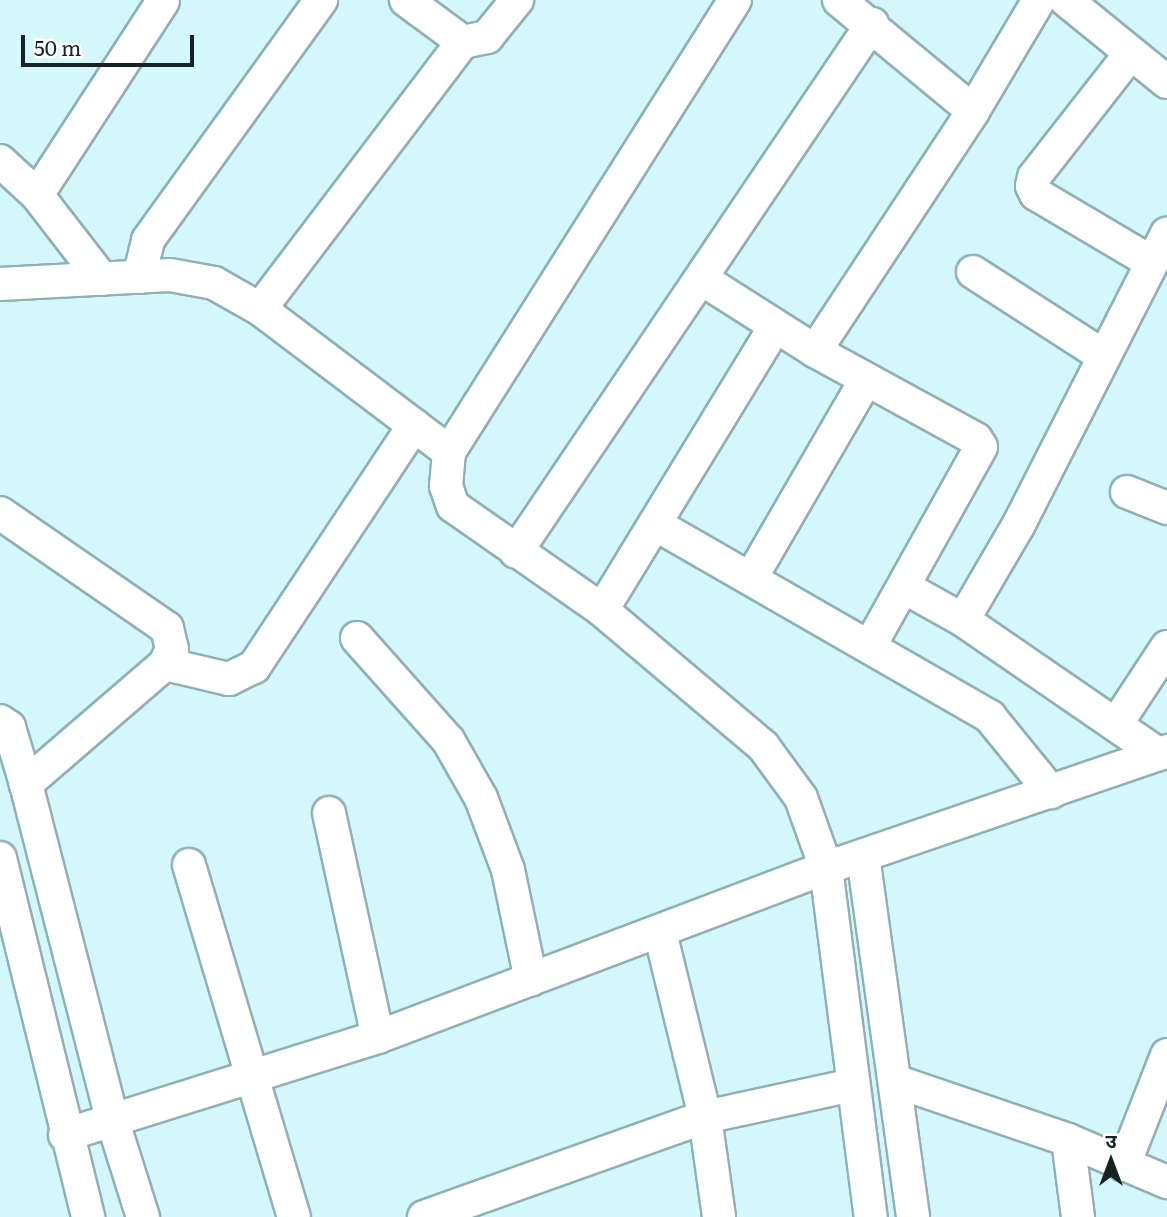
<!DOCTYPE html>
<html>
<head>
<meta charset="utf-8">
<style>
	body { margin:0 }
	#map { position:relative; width:1167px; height:1217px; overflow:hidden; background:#d4f7fc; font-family:Literata,"Noto Sans Devanagari",serif }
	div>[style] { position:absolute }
	.roads { filter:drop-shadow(2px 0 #8fb0b5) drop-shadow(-2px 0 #8fb0b5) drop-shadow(0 2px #8fb0b5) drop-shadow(0 -2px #8fb0b5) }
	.minor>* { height:32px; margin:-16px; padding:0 16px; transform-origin:16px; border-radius:16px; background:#fff }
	span { translate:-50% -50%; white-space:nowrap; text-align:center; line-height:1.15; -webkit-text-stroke:6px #fff; paint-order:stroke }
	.north { position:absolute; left:1076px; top:1126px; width:70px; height:70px; -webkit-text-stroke:5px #fff; paint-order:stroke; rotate:0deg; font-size:19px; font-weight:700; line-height:28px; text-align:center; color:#162325 }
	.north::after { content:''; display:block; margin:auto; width:24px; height:32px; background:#162325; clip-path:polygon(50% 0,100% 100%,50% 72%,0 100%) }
	.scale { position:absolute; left:21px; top:35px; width:173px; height:32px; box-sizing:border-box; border:4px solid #162325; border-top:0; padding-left:9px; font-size:21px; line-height:24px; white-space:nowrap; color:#162325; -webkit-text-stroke:5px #fff; paint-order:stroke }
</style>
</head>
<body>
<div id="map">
	<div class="roads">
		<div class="minor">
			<i style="left:406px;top:0;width:71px;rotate:36.4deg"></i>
			<i style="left:839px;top:0;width:174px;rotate:39.6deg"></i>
			<i style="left:1066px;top:0;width:130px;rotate:39.1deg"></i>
			<i style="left:1131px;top:53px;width:157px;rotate:128deg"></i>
			<i style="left:1034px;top:177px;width:9px;rotate:103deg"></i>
			<i style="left:1032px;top:186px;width:9px;rotate:63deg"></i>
			<i style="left:1036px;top:194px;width:134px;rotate:30.6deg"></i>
			<i style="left:0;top:161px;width:50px;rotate:42.6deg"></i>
			<i style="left:37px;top:195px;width:106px;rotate:52.3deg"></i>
			<i style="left:37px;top:195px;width:231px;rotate:-57deg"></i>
			<i style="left:973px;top:272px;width:153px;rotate:32.8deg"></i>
			<i style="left:139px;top:277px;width:38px;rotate:-76deg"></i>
			<i style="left:148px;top:240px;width:296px;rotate:-54.2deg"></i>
			<i style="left:702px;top:279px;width:134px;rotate:32.5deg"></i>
			<i style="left:815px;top:351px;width:183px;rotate:28.7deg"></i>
			<i style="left:976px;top:439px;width:9px;rotate:58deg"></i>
			<i style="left:981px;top:447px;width:228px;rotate:119.2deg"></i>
			<i style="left:0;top:284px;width:170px;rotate:-3deg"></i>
			<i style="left:170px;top:275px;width:45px;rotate:10.3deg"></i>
			<i style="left:214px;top:283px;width:53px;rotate:29.5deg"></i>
			<i style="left:260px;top:309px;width:237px;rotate:37.1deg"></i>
			<i style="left:449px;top:452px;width:535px;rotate:-57.68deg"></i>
			<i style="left:260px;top:309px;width:335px;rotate:-52.8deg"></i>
			<i style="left:463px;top:42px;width:25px;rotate:-12deg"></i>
			<i style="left:487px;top:37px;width:48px;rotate:-51deg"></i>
			<i style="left:815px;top:351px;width:287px;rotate:-56.6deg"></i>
			<i style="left:973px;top:111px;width:129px;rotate:-59.3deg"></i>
			<i style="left:449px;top:452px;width:34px;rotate:95deg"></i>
			<i style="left:446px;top:486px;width:21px;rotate:71deg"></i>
			<i style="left:453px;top:506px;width:182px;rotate:34.9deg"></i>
			<i style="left:602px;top:610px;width:211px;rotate:40.2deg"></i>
			<i style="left:763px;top:746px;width:64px;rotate:53.8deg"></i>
			<i style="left:801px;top:798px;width:74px;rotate:70.3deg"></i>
			<i style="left:826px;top:868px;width:352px;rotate:82.7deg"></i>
			<i style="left:1127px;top:492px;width:43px;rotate:21.8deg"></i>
			<i style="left:0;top:513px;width:203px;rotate:34.6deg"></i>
			<i style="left:167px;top:628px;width:22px;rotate:77deg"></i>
			<i style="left:172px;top:649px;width:17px;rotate:115deg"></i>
			<i style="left:165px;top:664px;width:184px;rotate:139.2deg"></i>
			<i style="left:655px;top:524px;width:387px;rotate:29.9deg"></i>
			<i style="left:990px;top:717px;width:97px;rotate:50.9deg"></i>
			<i style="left:516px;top:552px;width:637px;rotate:-56.01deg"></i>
			<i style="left:751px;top:578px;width:229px;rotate:-59.9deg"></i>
			<i style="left:904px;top:587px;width:68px;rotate:29.2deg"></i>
			<i style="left:963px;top:620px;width:237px;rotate:34.5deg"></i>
			<i style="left:602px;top:610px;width:332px;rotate:-58.6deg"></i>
			<i style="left:963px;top:620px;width:111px;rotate:-59.7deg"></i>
			<i style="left:1019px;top:524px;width:326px;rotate:-63deg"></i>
			<i style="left:357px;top:638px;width:137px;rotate:48.3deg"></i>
			<i style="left:448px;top:740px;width:67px;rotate:60.4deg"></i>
			<i style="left:481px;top:798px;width:77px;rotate:69.4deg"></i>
			<i style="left:508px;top:870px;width:112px;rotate:78.2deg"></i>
			<i style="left:165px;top:664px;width:66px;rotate:13.2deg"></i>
			<i style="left:229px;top:679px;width:28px;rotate:-26deg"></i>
			<i style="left:254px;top:667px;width:290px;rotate:-56.5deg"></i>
			<i style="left:0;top:721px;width:11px;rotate:34deg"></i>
			<i style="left:9px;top:727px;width:59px;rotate:73.4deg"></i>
			<i style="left:26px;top:784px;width:349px;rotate:75.6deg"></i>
			<i style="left:113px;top:1122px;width:100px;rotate:72.5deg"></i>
			<i style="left:1117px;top:723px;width:91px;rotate:-56.7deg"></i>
			<i style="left:329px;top:813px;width:229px;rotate:77.7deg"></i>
			<i style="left:863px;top:856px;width:364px;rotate:82.1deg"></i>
			<i style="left:0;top:858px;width:370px;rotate:76.2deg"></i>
			<i style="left:189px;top:865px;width:367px;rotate:73.4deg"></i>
			<i style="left:660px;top:932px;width:190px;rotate:76.3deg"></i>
			<i style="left:705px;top:1117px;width:101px;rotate:82deg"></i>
			<i style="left:898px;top:1082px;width:180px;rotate:18.8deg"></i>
			<i style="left:1068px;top:1140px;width:108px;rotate:23deg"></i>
			<i style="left:65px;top:1135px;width:328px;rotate:-17.4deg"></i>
			<i style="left:378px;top:1037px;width:479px;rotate:-20.7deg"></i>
			<i style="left:826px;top:868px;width:361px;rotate:-18.9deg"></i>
			<i style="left:1068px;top:1140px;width:78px;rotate:82.6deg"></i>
			<i style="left:1124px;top:1165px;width:118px;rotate:-68.6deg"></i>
			<i style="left:424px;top:1217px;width:298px;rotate:-19.6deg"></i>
			<i style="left:705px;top:1117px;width:151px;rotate:-12.2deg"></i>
		</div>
	</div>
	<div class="north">उ</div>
	<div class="scale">50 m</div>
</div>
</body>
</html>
